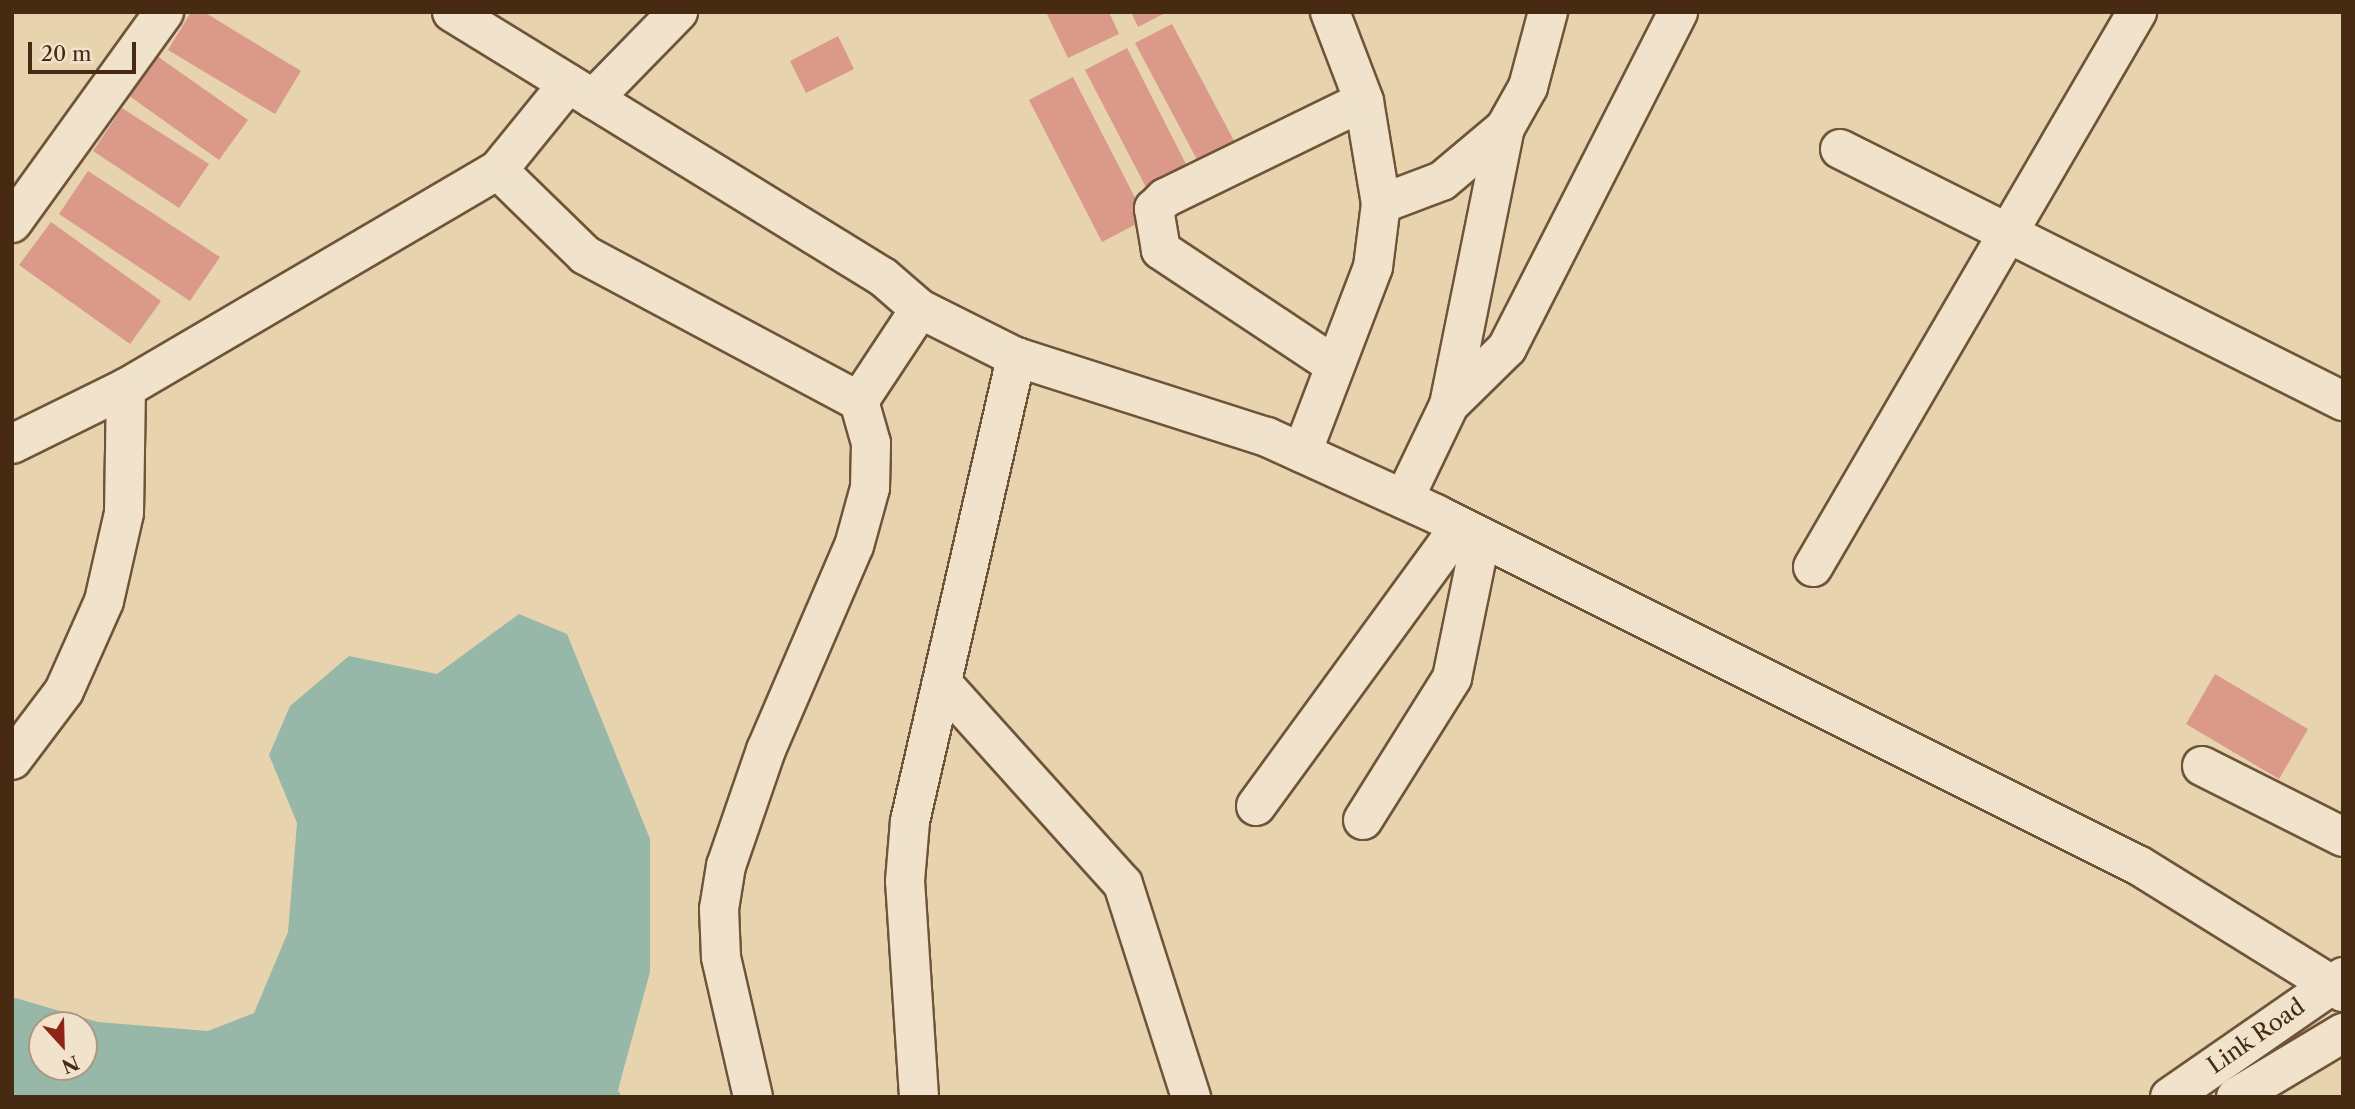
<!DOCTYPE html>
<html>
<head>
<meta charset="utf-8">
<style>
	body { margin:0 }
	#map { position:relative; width:2355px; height:1109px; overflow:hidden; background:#e8d3af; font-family:"Libre Caslon Text",serif }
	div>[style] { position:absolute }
	.water>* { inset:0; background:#97b8a8 }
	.building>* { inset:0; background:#da9989 }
	.roads { filter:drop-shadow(2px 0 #6f5439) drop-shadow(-2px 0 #6f5439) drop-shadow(0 2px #6f5439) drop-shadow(0 -2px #6f5439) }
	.minor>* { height:38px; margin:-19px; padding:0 19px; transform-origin:19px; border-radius:19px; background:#f0e2cb }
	span { translate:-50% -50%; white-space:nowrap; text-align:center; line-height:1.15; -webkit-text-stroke:6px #f0e2cb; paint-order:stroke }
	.street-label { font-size:23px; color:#472a12 }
	.frame { position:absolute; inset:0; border:14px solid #472a12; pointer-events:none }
	.north { position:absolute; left:28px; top:1011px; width:70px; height:70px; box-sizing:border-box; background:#f0e2cb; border:2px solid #ac9881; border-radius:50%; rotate:158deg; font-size:19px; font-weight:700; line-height:28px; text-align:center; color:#472a12 }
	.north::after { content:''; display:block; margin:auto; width:24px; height:32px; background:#8f2418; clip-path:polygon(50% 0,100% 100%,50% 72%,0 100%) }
	.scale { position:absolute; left:28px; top:42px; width:108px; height:32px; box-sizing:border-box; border:4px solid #472a12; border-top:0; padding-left:9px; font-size:21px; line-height:24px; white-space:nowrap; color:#472a12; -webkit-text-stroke:5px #f0e2cb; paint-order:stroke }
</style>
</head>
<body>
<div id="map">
	<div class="water">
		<i style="clip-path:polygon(evenodd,519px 614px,567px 634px,650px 839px,650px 972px,618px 1090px,622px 1097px,12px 1097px,12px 997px,98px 1022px,208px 1031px,254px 1013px,288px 932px,297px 823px,269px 755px,290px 706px,349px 656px,437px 674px,519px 614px,42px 1025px,84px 1025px,84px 1067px,42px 1067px,42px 1025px)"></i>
	</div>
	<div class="building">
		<i style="clip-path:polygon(191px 12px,204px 12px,301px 71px,275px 114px,168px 50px)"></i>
		<i style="clip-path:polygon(1046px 12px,1109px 12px,1119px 34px,1068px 58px)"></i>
		<i style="clip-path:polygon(1131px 12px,1167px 12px,1138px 27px)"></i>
		<i style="clip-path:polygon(1172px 24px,1240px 152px,1203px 171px,1135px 43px)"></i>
		<i style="clip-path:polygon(838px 36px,854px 69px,806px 93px,790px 61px)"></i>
		<i style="clip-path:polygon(1127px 48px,1191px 174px,1150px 195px,1085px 70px)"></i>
		<i style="clip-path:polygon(157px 56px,248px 120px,219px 160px,128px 95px)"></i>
		<i style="clip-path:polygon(1073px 77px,1146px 219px,1102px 242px,1029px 100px)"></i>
		<i style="clip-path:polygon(122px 108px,209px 164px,179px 208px,93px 151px)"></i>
		<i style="clip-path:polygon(88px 171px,220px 257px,190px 301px,59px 214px)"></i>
		<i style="clip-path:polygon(51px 222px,161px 301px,130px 344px,19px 265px)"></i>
		<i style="clip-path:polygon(2215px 674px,2308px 729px,2279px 779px,2186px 724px)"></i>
	</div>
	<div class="roads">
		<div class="minor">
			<i style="left:452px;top:12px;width:506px;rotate:31.59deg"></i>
			<i style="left:883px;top:277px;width:49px;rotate:40.9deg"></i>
			<i style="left:920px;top:309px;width:107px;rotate:26.6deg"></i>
			<i style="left:1016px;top:357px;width:263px;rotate:17.7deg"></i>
			<i style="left:1267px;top:437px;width:186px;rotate:24.5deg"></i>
			<i style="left:1436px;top:514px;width:785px;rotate:26.57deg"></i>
			<i style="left:2138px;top:865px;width:241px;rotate:31.8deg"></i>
			<i style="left:593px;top:99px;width:122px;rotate:-45.7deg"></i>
			<i style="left:1840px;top:149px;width:563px;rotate:26.61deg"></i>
			<i style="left:498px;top:170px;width:122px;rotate:44.3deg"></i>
			<i style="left:585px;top:255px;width:310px;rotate:28.1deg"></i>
			<i style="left:859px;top:401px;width:110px;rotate:-56.5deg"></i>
			<i style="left:1381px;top:204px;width:65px;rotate:-20.7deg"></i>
			<i style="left:1442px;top:181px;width:82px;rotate:-40.1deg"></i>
			<i style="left:1505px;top:128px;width:47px;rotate:-60.7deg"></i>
			<i style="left:1528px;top:87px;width:78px;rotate:-75.1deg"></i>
			<i style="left:12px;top:223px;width:260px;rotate:-54.2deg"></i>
			<i style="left:1334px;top:365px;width:208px;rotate:-146.4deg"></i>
			<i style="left:1161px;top:250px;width:42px;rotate:-99.7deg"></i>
			<i style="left:1154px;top:209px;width:16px;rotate:-45deg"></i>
			<i style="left:1165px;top:198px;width:221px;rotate:-26deg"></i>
			<i style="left:1449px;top:405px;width:81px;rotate:-44.5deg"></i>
			<i style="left:1507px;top:348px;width:377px;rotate:-63deg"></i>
			<i style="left:12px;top:444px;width:127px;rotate:-26.2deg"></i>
			<i style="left:126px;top:388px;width:431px;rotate:-30.4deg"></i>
			<i style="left:498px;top:170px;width:111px;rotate:-50.9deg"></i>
			<i style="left:1302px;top:453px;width:199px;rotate:-69.1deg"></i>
			<i style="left:1373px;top:267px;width:64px;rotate:-82.8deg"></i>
			<i style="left:1381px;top:204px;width:104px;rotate:-99.4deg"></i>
			<i style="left:1364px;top:101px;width:95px;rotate:-110.9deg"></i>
			<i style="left:1404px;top:499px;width:104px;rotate:-64.4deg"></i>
			<i style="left:1449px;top:405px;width:283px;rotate:-78.6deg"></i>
			<i style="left:1813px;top:567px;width:643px;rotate:-59.72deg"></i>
			<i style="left:942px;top:683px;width:270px;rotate:48deg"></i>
			<i style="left:1123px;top:884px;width:224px;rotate:72.3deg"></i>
			<i style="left:12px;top:760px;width:86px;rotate:-53deg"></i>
			<i style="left:64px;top:691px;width:98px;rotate:-66deg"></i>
			<i style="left:104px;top:601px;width:90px;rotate:-77.2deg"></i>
			<i style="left:124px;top:513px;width:125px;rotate:-89.1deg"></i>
			<i style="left:2202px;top:766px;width:158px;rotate:26.7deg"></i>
			<i style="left:1256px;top:806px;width:346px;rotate:-53.9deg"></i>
			<i style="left:1363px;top:820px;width:168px;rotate:-57.9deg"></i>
			<i style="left:1452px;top:678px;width:144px;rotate:-78.4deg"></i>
			<i style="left:753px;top:1097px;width:144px;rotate:-102.9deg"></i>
			<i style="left:721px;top:957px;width:48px;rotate:-92.4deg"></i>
			<i style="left:719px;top:909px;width:44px;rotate:-80.8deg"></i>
			<i style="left:726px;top:866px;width:123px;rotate:-71deg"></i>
			<i style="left:766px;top:750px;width:222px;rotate:-66.7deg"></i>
			<i style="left:854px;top:546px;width:60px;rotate:-74.6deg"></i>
			<i style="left:870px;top:488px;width:45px;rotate:-88.7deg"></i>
			<i style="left:871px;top:443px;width:44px;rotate:-105.9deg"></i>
			<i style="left:919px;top:1097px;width:216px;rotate:-93.7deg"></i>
			<i style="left:905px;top:881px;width:60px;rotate:-85.2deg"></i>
			<i style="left:910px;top:821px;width:476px;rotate:-77.1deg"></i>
			<i style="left:2170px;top:1097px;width:211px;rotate:-34.7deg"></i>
			<i style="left:2236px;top:1097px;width:125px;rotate:-30.9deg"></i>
		</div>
	</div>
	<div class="street-label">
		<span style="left:2256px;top:1036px;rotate:-35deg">Link Road</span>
	</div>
	<div class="frame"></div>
	<div class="north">N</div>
	<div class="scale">20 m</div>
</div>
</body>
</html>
